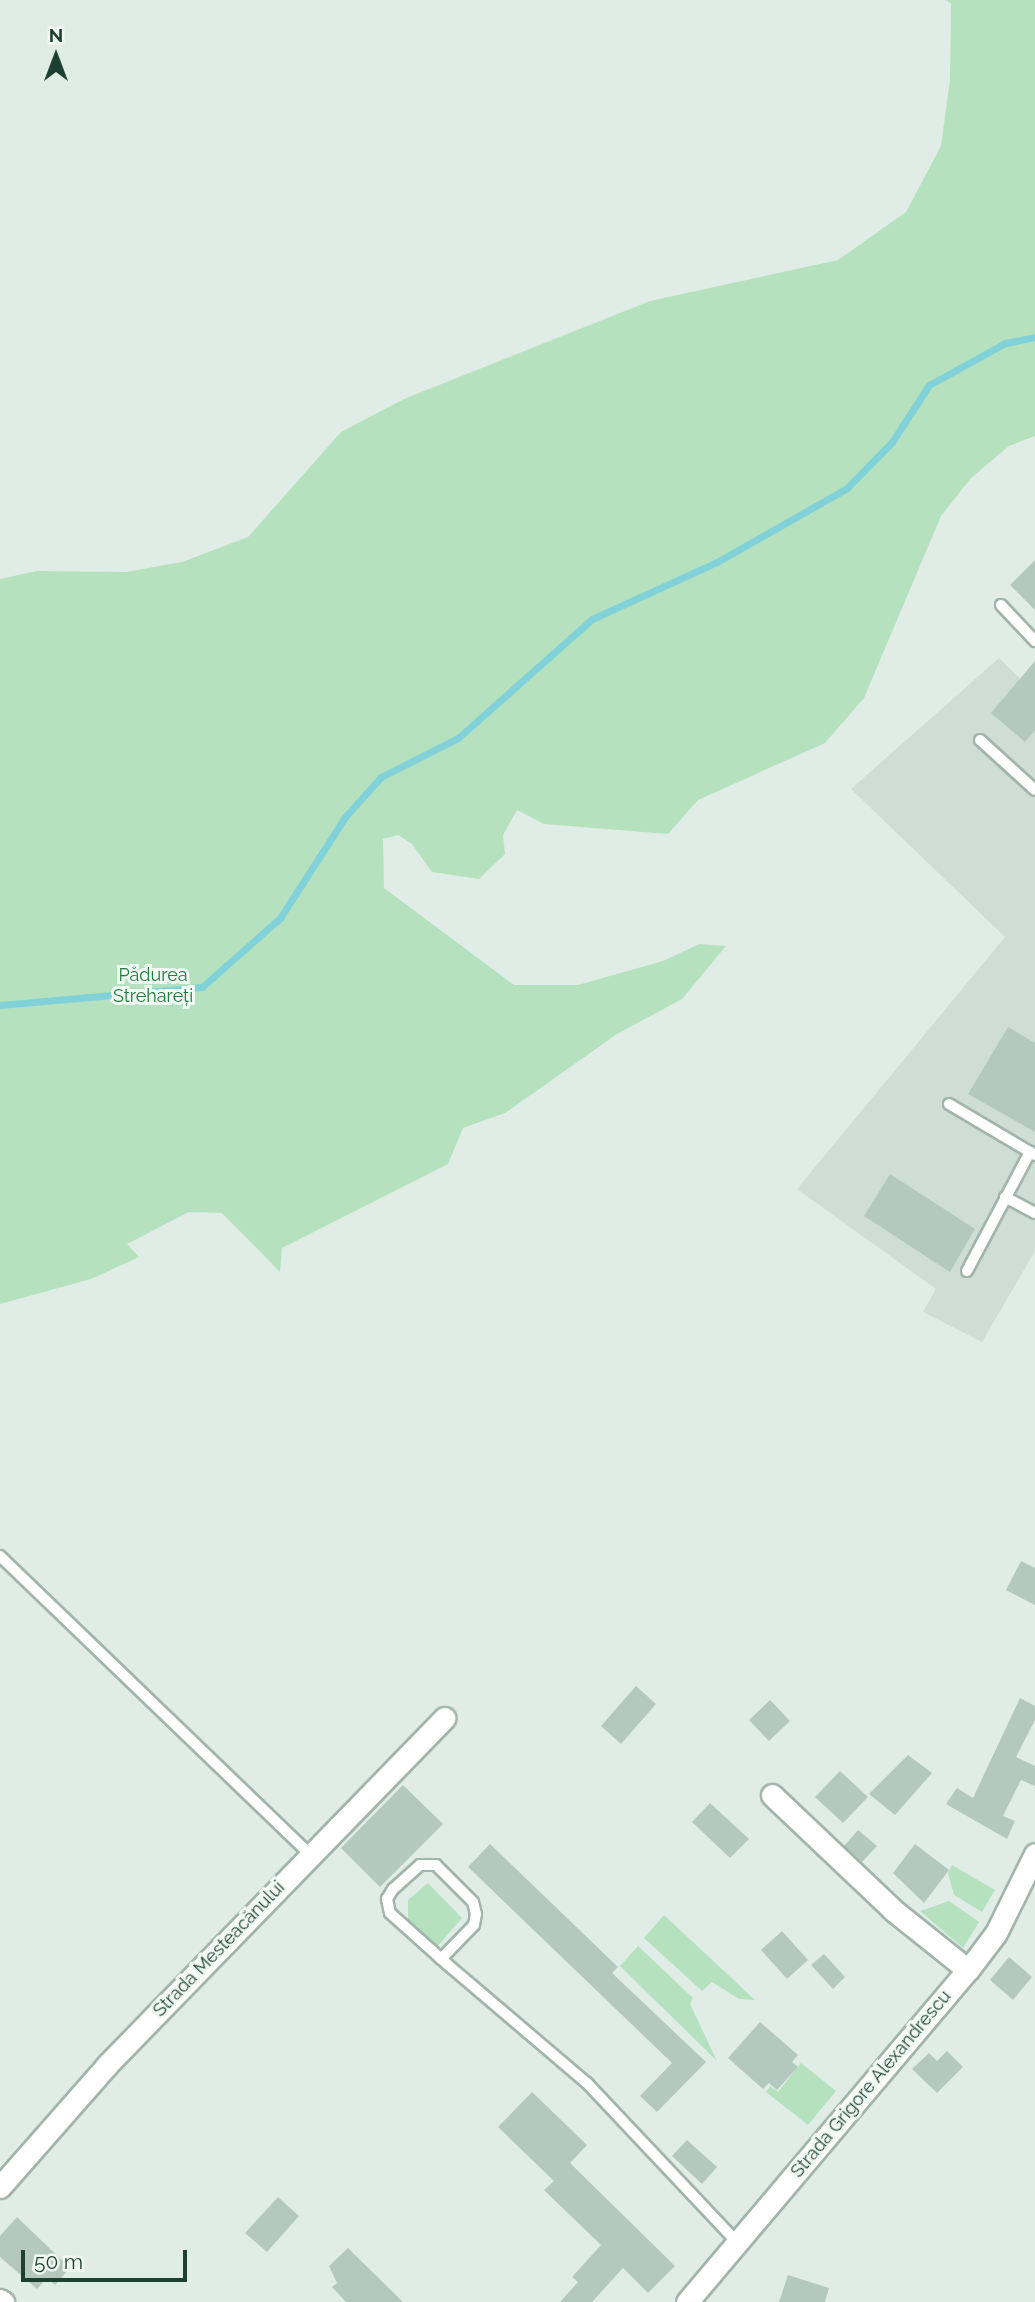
<!DOCTYPE html>
<html>
<head>
<meta charset="utf-8">
<style>
	body { margin:0 }
	#map { position:relative; width:1035px; height:2302px; overflow:hidden; background:#e0ede6; font-family:Raleway,sans-serif }
	div>[style] { position:absolute }
	.built>* { inset:0; background:#ceddd5 }
	.green>* { inset:0; background:#b6e1be }
	.stream>* { height:7px; margin:-3.5px; padding:0 3.5px; transform-origin:3.5px; border-radius:3.5px; background:#81d1d9 }
	.building>* { inset:0; background:#b5c8bf }
	.roads { filter:drop-shadow(2px 0 #a2b5ad) drop-shadow(-2px 0 #a2b5ad) drop-shadow(0 2px #a2b5ad) drop-shadow(0 -2px #a2b5ad) }
	.lane>* { height:10px; margin:-5px; padding:0 5px; transform-origin:5px; border-radius:5px; background:#fff }
	.street>* { height:21px; margin:-10.5px; padding:0 10.5px; transform-origin:10.5px; border-radius:10.5px; background:#fff }
	span { translate:-50% -50%; white-space:nowrap; text-align:center; line-height:1.15; -webkit-text-stroke:6px #f1f9f4; paint-order:stroke }
	.park-label { font-size:18px; color:#247b3f }
	.street-label { font-size:18px; color:#1e3f34 }
	.north { position:absolute; left:21px; top:21px; width:70px; height:70px; -webkit-text-stroke:5px #f1f9f4; paint-order:stroke; rotate:0deg; font-size:19px; font-weight:700; line-height:28px; text-align:center; color:#1e3f34 }
	.north::after { content:''; display:block; margin:auto; width:24px; height:32px; background:#1e3f34; clip-path:polygon(50% 0,100% 100%,50% 72%,0 100%) }
	.scale { position:absolute; left:21px; top:2250px; width:166px; height:32px; box-sizing:border-box; border:4px solid #1e3f34; border-top:0; padding-left:9px; font-size:21px; line-height:24px; white-space:nowrap; color:#1e3f34; -webkit-text-stroke:5px #f1f9f4; paint-order:stroke }
</style>
</head>
<body>
<div id="map">
	<div class="built">
		<i style="clip-path:polygon(999px 658px,1035px 693px,1035px 1251px,982px 1342px,923px 1312px,936px 1289px,797px 1189px,1005px 937px,851px 789px)"></i>
	</div>
	<div class="green">
		<i style="clip-path:polygon(946px 0,1035px 0,1035px 436px,1009px 446px,971px 478px,941px 516px,864px 698px,825px 743px,698px 800px,668px 834px,544px 824px,517px 810px,503px 835px,505px 854px,479px 879px,432px 872px,412px 844px,398px 835px,383px 839px,384px 888px,514px 985px,578px 985px,663px 961px,699px 944px,726px 946px,682px 999px,617px 1034px,505px 1113px,463px 1128px,448px 1164px,282px 1248px,280px 1272px,222px 1213px,189px 1212px,127px 1244px,139px 1257px,91px 1279px,0 1304px,0 579px,37px 571px,126px 572px,182px 562px,248px 537px,341px 432px,404px 399px,650px 301px,838px 260px,906px 212px,941px 146px,950px 80px,951px 4px)"></i>
		<i style="clip-path:polygon(952px 1865px,995px 1890px,982px 1912px,954px 1895px,948px 1873px)"></i>
		<i style="clip-path:polygon(428px 1883px,462px 1918px,437px 1947px,408px 1919px,408px 1900px)"></i>
		<i style="clip-path:polygon(949px 1901px,979px 1922px,963px 1948px,920px 1911px)"></i>
		<i style="clip-path:polygon(664px 1915px,755px 2000px,739px 1999px,712px 1982px,702px 1991px,644px 1938px)"></i>
		<i style="clip-path:polygon(638px 1946px,693px 1998px,690px 2004px,717px 2061px,620px 1966px)"></i>
		<i style="clip-path:polygon(801px 2063px,836px 2091px,808px 2125px,766px 2092px,770px 2086px,778px 2092px)"></i>
	</div>
	<div class="stream">
		<i style="left:0;top:1005px;width:203px;rotate:-5.1deg"></i>
		<i style="left:202px;top:987px;width:104px;rotate:-41.5deg"></i>
		<i style="left:280px;top:918px;width:120px;rotate:-57.2deg"></i>
		<i style="left:345px;top:817px;width:54px;rotate:-48deg"></i>
		<i style="left:381px;top:777px;width:86px;rotate:-26.9deg"></i>
		<i style="left:458px;top:738px;width:179px;rotate:-41.6deg"></i>
		<i style="left:592px;top:619px;width:137px;rotate:-24.5deg"></i>
		<i style="left:717px;top:562px;width:150px;rotate:-29.6deg"></i>
		<i style="left:847px;top:488px;width:64px;rotate:-45.6deg"></i>
		<i style="left:892px;top:442px;width:68px;rotate:-57deg"></i>
		<i style="left:929px;top:385px;width:87px;rotate:-28.9deg"></i>
		<i style="left:1005px;top:343px;width:31px;rotate:-11deg"></i>
	</div>
	<div class="building">
		<i style="clip-path:polygon(1035px 560px,1035px 610px,1010px 585px)"></i>
		<i style="clip-path:polygon(1035px 661px,1035px 730px,1025px 742px,991px 713px)"></i>
		<i style="clip-path:polygon(1008px 1027px,1035px 1043px,1035px 1132px,968px 1094px)"></i>
		<i style="clip-path:polygon(890px 1174px,975px 1229px,950px 1272px,864px 1216px)"></i>
		<i style="clip-path:polygon(1021px 1561px,1035px 1568px,1035px 1605px,1006px 1590px)"></i>
		<i style="clip-path:polygon(636px 1686px,656px 1704px,621px 1744px,601px 1726px)"></i>
		<i style="clip-path:polygon(1020px 1698px,1035px 1706px,1035px 1720px,1016px 1757px,1035px 1766px,1035px 1786px,1021px 1780px,1003px 1816px,1015px 1821px,1007px 1839px,946px 1804px,957px 1788px,973px 1798px)"></i>
		<i style="clip-path:polygon(770px 1700px,790px 1721px,769px 1741px,749px 1720px)"></i>
		<i style="clip-path:polygon(908px 1755px,932px 1773px,895px 1815px,869px 1794px)"></i>
		<i style="clip-path:polygon(840px 1771px,868px 1797px,843px 1823px,815px 1797px)"></i>
		<i style="clip-path:polygon(403px 1785px,443px 1824px,380px 1887px,341px 1848px)"></i>
		<i style="clip-path:polygon(710px 1803px,749px 1839px,730px 1858px,692px 1822px)"></i>
		<i style="clip-path:polygon(858px 1830px,877px 1846px,862px 1862px,844px 1846px)"></i>
		<i style="clip-path:polygon(490px 1844px,618px 1967px,612px 1973px,706px 2062px,657px 2112px,640px 2096px,672px 2063px,468px 1867px)"></i>
		<i style="clip-path:polygon(915px 1844px,949px 1870px,924px 1903px,893px 1873px)"></i>
		<i style="clip-path:polygon(782px 1931px,808px 1960px,787px 1979px,761px 1950px)"></i>
		<i style="clip-path:polygon(824px 1954px,845px 1977px,833px 1989px,811px 1965px)"></i>
		<i style="clip-path:polygon(1009px 1957px,1032px 1977px,1013px 2000px,990px 1980px)"></i>
		<i style="clip-path:polygon(760px 2022px,798px 2055px,792px 2062px,798px 2067px,777px 2090px,769px 2083px,763px 2089px,728px 2058px)"></i>
		<i style="clip-path:polygon(947px 2051px,963px 2067px,937px 2093px,912px 2069px,929px 2053px,937px 2061px)"></i>
		<i style="clip-path:polygon(532px 2092px,587px 2145px,570px 2163px,675px 2266px,648px 2293px,623px 2268px,592px 2302px,560px 2302px,578px 2282px,572px 2277px,601px 2245px,544px 2190px,554px 2181px,498px 2127px)"></i>
		<i style="clip-path:polygon(687px 2140px,717px 2167px,702px 2184px,672px 2156px)"></i>
		<i style="clip-path:polygon(278px 2197px,299px 2216px,267px 2252px,245px 2233px)"></i>
		<i style="clip-path:polygon(17px 2217px,70px 2268px,55px 2285px,47px 2278px,37px 2289px,0 2257px,0 2236px)"></i>
		<i style="clip-path:polygon(348px 2248px,403px 2302px,346px 2302px,332px 2287px,337px 2283px,329px 2266px)"></i>
		<i style="clip-path:polygon(788px 2275px,829px 2288px,825px 2302px,779px 2302px)"></i>
	</div>
	<div class="roads">
		<div class="lane">
			<i style="left:1001px;top:605px;width:50px;rotate:46.6deg"></i>
			<i style="left:980px;top:740px;width:74px;rotate:42.3deg"></i>
			<i style="left:949px;top:1104px;width:100px;rotate:30.7deg"></i>
			<i style="left:1005px;top:1197px;width:34px;rotate:28deg"></i>
			<i style="left:967px;top:1271px;width:135px;rotate:-62.1deg"></i>
			<i style="left:0;top:1556px;width:431px;rotate:43.9deg"></i>
			<i style="left:441px;top:1959px;width:47px;rotate:-45.9deg"></i>
			<i style="left:474px;top:1925px;width:11px;rotate:-80deg"></i>
			<i style="left:476px;top:1914px;width:12px;rotate:-104deg"></i>
			<i style="left:473px;top:1902px;width:52px;rotate:-135deg"></i>
			<i style="left:436px;top:1865px;width:16px;rotate:180deg"></i>
			<i style="left:420px;top:1865px;width:36px;rotate:138deg"></i>
			<i style="left:393px;top:1889px;width:12px;rotate:121deg"></i>
			<i style="left:387px;top:1899px;width:14px;rotate:78deg"></i>
			<i style="left:390px;top:1913px;width:76px;rotate:41.8deg"></i>
			<i style="left:447px;top:1964px;width:184px;rotate:40.4deg"></i>
			<i style="left:587px;top:2083px;width:220px;rotate:46.7deg"></i>
		</div>
		<div class="street">
			<i style="left:772px;top:1795px;width:167px;rotate:43.5deg"></i>
			<i style="left:893px;top:1910px;width:96px;rotate:38.7deg"></i>
			<i style="left:0;top:2187px;width:162px;rotate:-48.7deg"></i>
			<i style="left:107px;top:2065px;width:484px;rotate:-45.8deg"></i>
			<i style="left:0;top:2300px;width:4px;rotate:34deg"></i>
			<i style="left:687px;top:2302px;width:435px;rotate:-49.8deg"></i>
			<i style="left:968px;top:1970px;width:46px;rotate:-52.9deg"></i>
			<i style="left:996px;top:1933px;width:88px;rotate:-63.7deg"></i>
		</div>
	</div>
	<div class="park-label">
		<span style="left:153px;top:986px">Pădurea<br>Strehareți</span>
	</div>
	<div class="street-label">
		<span style="left:219px;top:1949px;rotate:-46deg">Strada Mesteacănului</span>
		<span style="left:871px;top:2084px;rotate:-50deg">Strada Grigore Alexandrescu</span>
	</div>
	<div class="north">N</div>
	<div class="scale">50 m</div>
</div>
</body>
</html>
